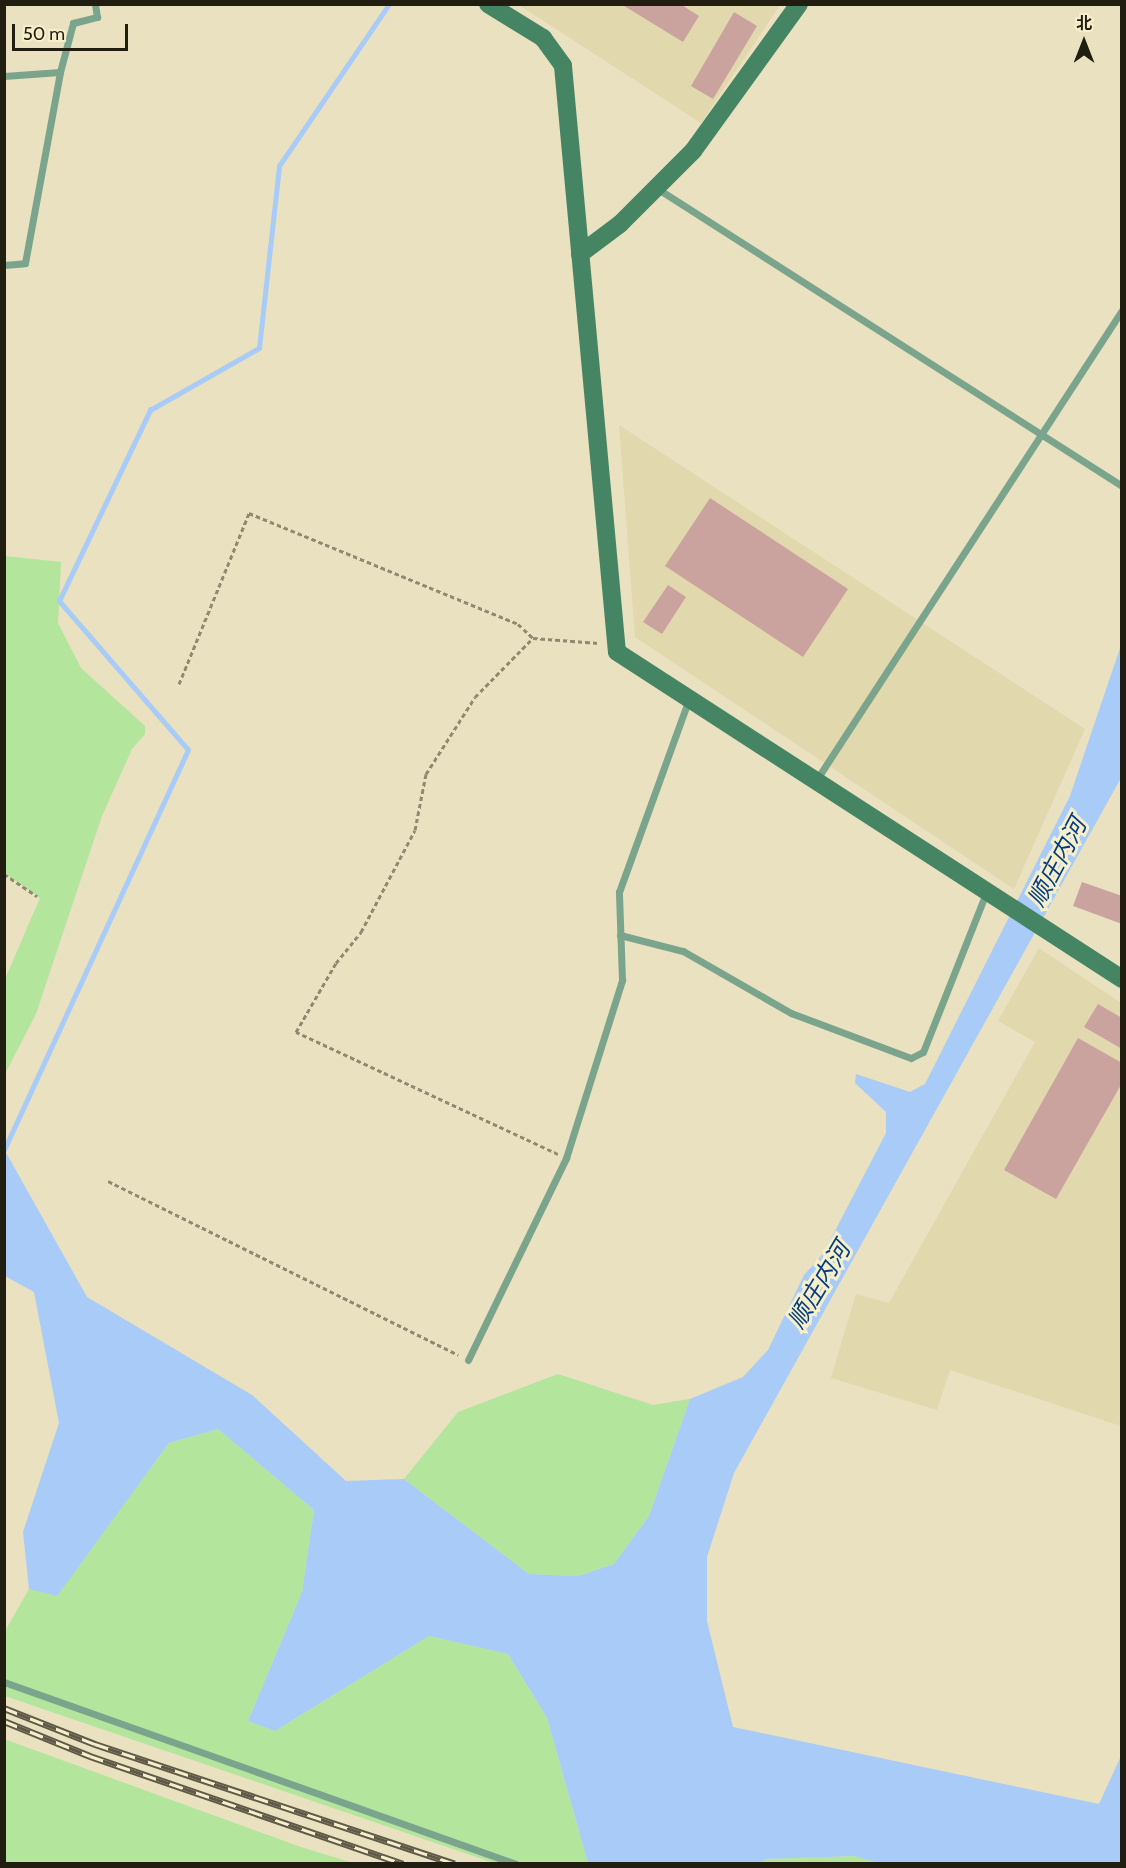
<!DOCTYPE html>
<html>
<head>
<meta charset="utf-8">
<style>
	body { margin:0 }
	#map { position:relative; width:1126px; height:1868px; overflow:hidden; background:#e9e1bf; font-family:Cabin,"Noto Sans SC",sans-serif }
	div>[style] { position:absolute }
	.built>* { inset:0; background:#e1d8ae }
	.green>* { inset:0; background:#b3e59d }
	.water>* { inset:0; background:#a8cbf8 }
	.stream>* { height:4.5px; margin:-2.25px; padding:0 2.25px; transform-origin:2.25px; border-radius:2.25px; background:#a8cbf8 }
	.building>* { inset:0; background:#caa39f }
	.path>* { height:3px; margin-top:-1.5px; transform-origin:0; background:repeating-linear-gradient(90deg,#8e8970 0 4.5px,transparent 0 7.5px) }
	.lane>* { height:7px; margin:-3.5px; padding:0 3.5px; transform-origin:3.5px; border-radius:3.5px; background:#7ba48d }
	.secondary>* { height:18px; margin:-9px; padding:0 9px; transform-origin:9px; border-radius:9px; background:#458564 }
	.rail>* { height:7px; margin-top:-3.5px; transform-origin:0; background:repeating-linear-gradient(90deg,#f7efcc 0 14px,#5f5a47 0 28px); box-sizing:border-box; border-block:2px solid #5f5a47 }
	span { translate:-50% -50%; white-space:nowrap; text-align:center; line-height:1.15; -webkit-text-stroke:6px #f7efcc; paint-order:stroke }
	.water-label { font-size:24px; color:#023e7f; font-style:italic }
	.frame { position:absolute; inset:0; border:6px solid #211e11; pointer-events:none }
	.north { position:absolute; left:1054px; top:12px; width:60px; height:60px; -webkit-text-stroke:4px #f7efcc; paint-order:stroke; rotate:0deg; font-size:16px; font-weight:700; line-height:24px; text-align:center; color:#211e11 }
	.north::after { content:''; display:block; margin:auto; width:21px; height:27px; background:#211e11; clip-path:polygon(50% 0,100% 100%,50% 72%,0 100%) }
	.scale { position:absolute; left:12px; top:24px; width:116px; height:27px; box-sizing:border-box; border:3px solid #211e11; border-top:0; padding-left:8px; font-size:18px; line-height:21px; white-space:nowrap; color:#211e11; -webkit-text-stroke:4px #f7efcc; paint-order:stroke }
</style>
</head>
<body>
<div id="map">
	<div class="built">
		<i style="clip-path:polygon(519px 5px,780px 5px,701px 123px)"></i>
		<i style="clip-path:polygon(619px 425px,1085px 729px,1014px 889px,635px 637px)"></i>
		<i style="clip-path:polygon(1039px 948px,1121px 1003px,1121px 1426px,950px 1370px,937px 1410px,831px 1378px,856px 1294px,889px 1303px,1035px 1042px,998px 1021px)"></i>
	</div>
	<div class="green">
		<i style="clip-path:polygon(5px 556px,61px 562px,58px 623px,81px 668px,145px 726px,145px 734px,132px 749px,102px 816px,36px 1014px,5px 1074px,5px 979px,40px 898px,5px 874px)"></i>
		<i style="clip-path:polygon(558px 1374px,653px 1405px,690px 1399px,649px 1516px,614px 1564px,578px 1576px,529px 1574px,404px 1479px,458px 1412px)"></i>
		<i style="clip-path:polygon(218px 1429px,314px 1510px,302px 1592px,248px 1721px,275px 1731px,429px 1636px,508px 1654px,547px 1718px,588px 1863px,494px 1863px,5px 1696px,5px 1631px,29px 1589px,57px 1595px,169px 1443px)"></i>
		<i style="clip-path:polygon(4px 1739px,301px 1847px,353px 1863px,5px 1863px)"></i>
		<i style="clip-path:polygon(854px 1856px,884px 1863px,759px 1864px,766px 1859px)"></i>
	</div>
	<div class="water">
		<i style="clip-path:polygon(1121px 645px,1121px 778px,734px 1473px,707px 1557px,707px 1621px,733px 1727px,1099px 1804px,1121px 1756px,1121px 1863px,884px 1864px,854px 1856px,766px 1859px,759px 1864px,588px 1863px,547px 1718px,508px 1654px,429px 1636px,275px 1731px,248px 1721px,302px 1592px,314px 1510px,218px 1429px,169px 1443px,57px 1596px,29px 1589px,23px 1532px,59px 1423px,34px 1292px,5px 1276px,4px 1149px,87px 1297px,252px 1395px,346px 1481px,404px 1479px,529px 1574px,578px 1576px,614px 1564px,649px 1516px,690px 1399px,743px 1377px,768px 1350px,804px 1275px,823px 1254px,886px 1133px,886px 1112px,855px 1083px,856px 1074px,910px 1092px,925px 1084px,1070px 796px)"></i>
	</div>
	<div class="stream">
		<i style="left:4px;top:1150px;width:440px;rotate:-65.3deg"></i>
		<i style="left:188px;top:750px;width:197px;rotate:-130.9deg"></i>
		<i style="left:59px;top:601px;width:212px;rotate:-64.5deg"></i>
		<i style="left:150px;top:410px;width:125px;rotate:-29.6deg"></i>
		<i style="left:259px;top:348px;width:183px;rotate:-83.7deg"></i>
		<i style="left:279px;top:166px;width:196px;rotate:-55.8deg"></i>
	</div>
	<div class="building">
		<i style="clip-path:polygon(621px 4px,680px 4px,699px 16px,683px 42px)"></i>
		<i style="clip-path:polygon(734px 12px,757px 26px,713px 99px,691px 86px)"></i>
		<i style="clip-path:polygon(710px 498px,848px 589px,803px 657px,665px 566px)"></i>
		<i style="clip-path:polygon(668px 585px,686px 597px,662px 634px,643px 622px)"></i>
		<i style="clip-path:polygon(1082px 882px,1122px 896px,1122px 924px,1073px 906px)"></i>
		<i style="clip-path:polygon(1098px 1004px,1122px 1018px,1122px 1049px,1084px 1027px)"></i>
		<i style="clip-path:polygon(1078px 1038px,1122px 1063px,1122px 1083px,1056px 1199px,1004px 1170px)"></i>
	</div>
	<div class="path">
		<i style="left:179px;top:684px;width:185px;rotate:-67.7deg"></i>
		<i style="left:249px;top:513px;width:291px;rotate:22.4deg"></i>
		<i style="left:518px;top:624px;width:21px;rotate:43deg"></i>
		<i style="left:4px;top:874px;width:40px;rotate:34deg"></i>
		<i style="left:558px;top:1154px;width:289px;rotate:-155deg"></i>
		<i style="left:296px;top:1032px;width:80px;rotate:-59.9deg"></i>
		<i style="left:336px;top:963px;width:40px;rotate:-51deg"></i>
		<i style="left:361px;top:932px;width:115px;rotate:-62.1deg"></i>
		<i style="left:415px;top:830px;width:57px;rotate:-78.9deg"></i>
		<i style="left:426px;top:774px;width:91px;rotate:-57.5deg"></i>
		<i style="left:475px;top:697px;width:83px;rotate:-45.5deg"></i>
		<i style="left:533px;top:638px;width:66px;rotate:4.3deg"></i>
		<i style="left:108px;top:1181px;width:391px;rotate:26.4deg"></i>
	</div>
	<div class="lane">
		<i style="left:4px;top:76px;width:56px;rotate:-4.1deg"></i>
		<i style="left:60px;top:72px;width:51px;rotate:-75.1deg"></i>
		<i style="left:73px;top:23px;width:25px;rotate:-14deg"></i>
		<i style="left:97px;top:17px;width:13px;rotate:-99deg"></i>
		<i style="left:658px;top:189px;width:551px;rotate:32.62deg"></i>
		<i style="left:4px;top:265px;width:21px;rotate:-5deg"></i>
		<i style="left:25px;top:263px;width:194px;rotate:-79.6deg"></i>
		<i style="left:817px;top:779px;width:559px;rotate:-56.96deg"></i>
		<i style="left:620px;top:935px;width:65px;rotate:14.3deg"></i>
		<i style="left:683px;top:951px;width:125px;rotate:29.9deg"></i>
		<i style="left:791px;top:1013px;width:128px;rotate:20.6deg"></i>
		<i style="left:911px;top:1058px;width:13px;rotate:-27deg"></i>
		<i style="left:923px;top:1052px;width:171px;rotate:-68.4deg"></i>
		<i style="left:468px;top:1360px;width:225px;rotate:-64.1deg"></i>
		<i style="left:566px;top:1158px;width:187px;rotate:-72.5deg"></i>
		<i style="left:622px;top:980px;width:88px;rotate:-92deg"></i>
		<i style="left:619px;top:892px;width:203px;rotate:-70.1deg"></i>
		<i style="left:4px;top:1682px;width:543px;rotate:19.57deg"></i>
	</div>
	<div class="secondary">
		<i style="left:488px;top:4px;width:65px;rotate:31.7deg"></i>
		<i style="left:543px;top:38px;width:34px;rotate:54deg"></i>
		<i style="left:563px;top:66px;width:588px;rotate:84.74deg"></i>
		<i style="left:617px;top:652px;width:602px;rotate:32.92deg"></i>
		<i style="left:580px;top:254px;width:50px;rotate:-36.9deg"></i>
		<i style="left:620px;top:224px;width:103px;rotate:-45deg"></i>
		<i style="left:693px;top:151px;width:181px;rotate:-54.2deg"></i>
	</div>
	<div class="rail">
		<i style="left:4px;top:1708px;width:98px;rotate:21.6deg"></i>
		<i style="left:95px;top:1744px;width:379px;rotate:18.4deg"></i>
		<i style="left:4px;top:1721px;width:93px;rotate:22.1deg"></i>
		<i style="left:90px;top:1756px;width:331px;rotate:19deg"></i>
	</div>
	<div class="water-label">
		<span style="left:1057px;top:862px;rotate:-62deg">顺庄内河</span>
		<span style="left:819px;top:1285px;rotate:-59deg">顺庄内河</span>
	</div>
	<div class="frame"></div>
	<div class="north">北</div>
	<div class="scale">50 m</div>
</div>
</body>
</html>
